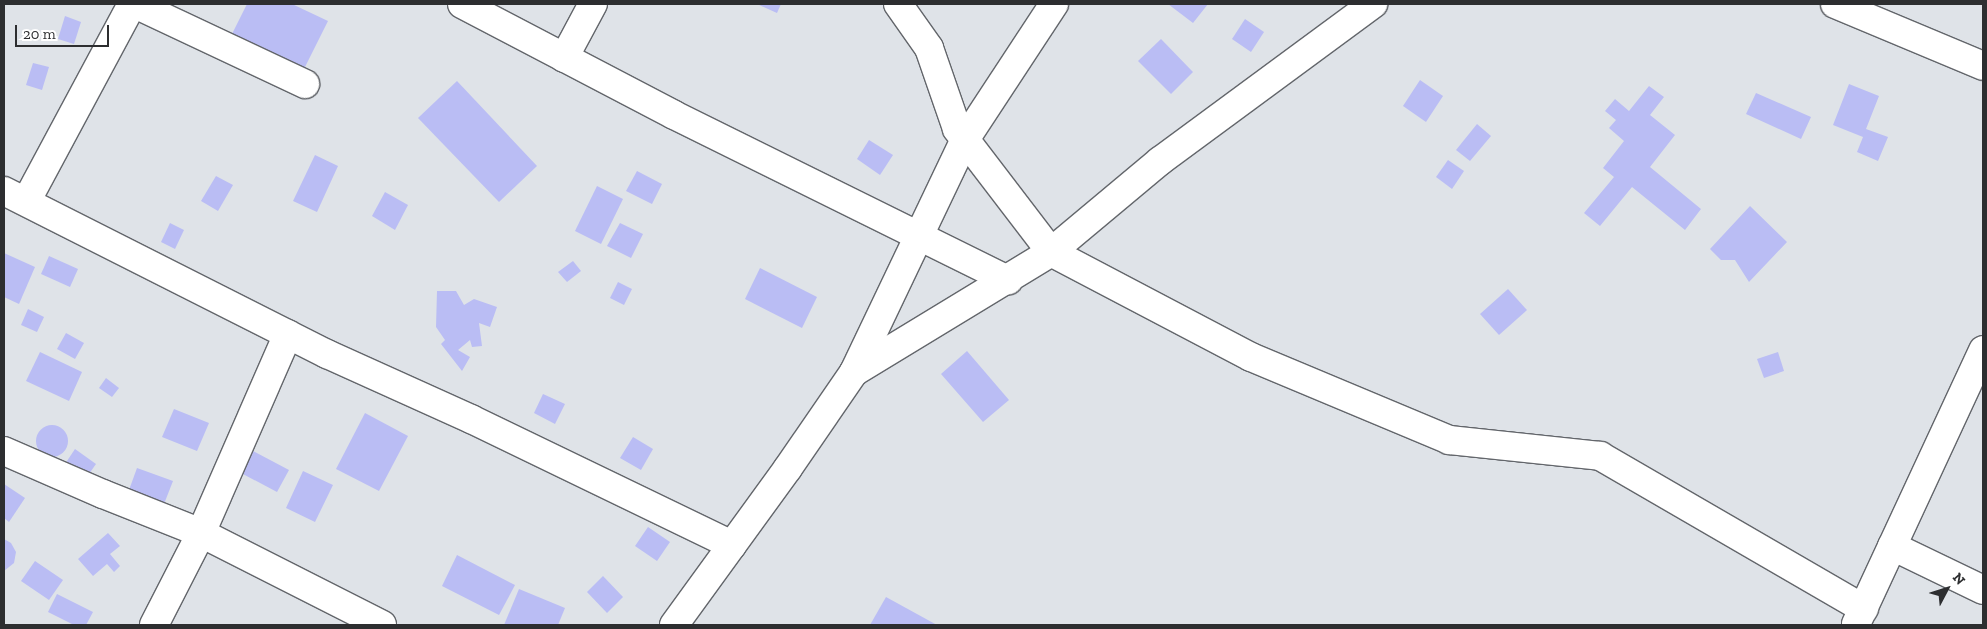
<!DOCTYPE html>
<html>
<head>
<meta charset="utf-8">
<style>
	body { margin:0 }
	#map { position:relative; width:1987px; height:629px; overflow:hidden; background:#dfe3e8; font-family:"Zilla Slab",serif }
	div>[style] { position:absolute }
	.building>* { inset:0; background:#babdf4 }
	.round { border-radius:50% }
	.roads { filter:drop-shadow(1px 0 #63666b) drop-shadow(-1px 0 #63666b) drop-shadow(0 1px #63666b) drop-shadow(0 -1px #63666b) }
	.minor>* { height:28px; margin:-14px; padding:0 14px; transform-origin:14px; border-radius:14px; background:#fff }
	span { translate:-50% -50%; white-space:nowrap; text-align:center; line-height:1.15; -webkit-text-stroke:4px #fff; paint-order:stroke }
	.frame { position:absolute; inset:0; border:5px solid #2d2e30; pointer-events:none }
	.north { position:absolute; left:1922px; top:564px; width:50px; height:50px; -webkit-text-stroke:4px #fff; paint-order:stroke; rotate:50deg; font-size:14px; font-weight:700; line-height:20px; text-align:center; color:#2d2e30 }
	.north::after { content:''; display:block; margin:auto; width:18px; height:22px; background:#2d2e30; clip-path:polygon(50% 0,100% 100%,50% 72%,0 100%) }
	.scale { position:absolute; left:15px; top:25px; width:94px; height:22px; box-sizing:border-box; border:2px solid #2d2e30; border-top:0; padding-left:6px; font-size:15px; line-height:18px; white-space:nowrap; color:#2d2e30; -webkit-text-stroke:4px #fff; paint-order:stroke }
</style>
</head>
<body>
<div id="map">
	<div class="building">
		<i style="clip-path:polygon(247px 4px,292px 4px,328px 21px,304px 69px,232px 34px)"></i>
		<i style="clip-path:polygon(757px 4px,781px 4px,777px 13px)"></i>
		<i style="clip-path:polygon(1168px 4px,1208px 4px,1193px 23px)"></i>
		<i style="clip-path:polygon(65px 16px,81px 22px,74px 44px,58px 39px)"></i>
		<i style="clip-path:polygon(1245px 19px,1264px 32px,1251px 52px,1232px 39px)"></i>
		<i style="clip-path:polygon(1161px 39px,1193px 72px,1171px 94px,1138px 61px)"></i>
		<i style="clip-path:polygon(33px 63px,49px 67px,42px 90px,26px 85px)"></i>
		<i style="clip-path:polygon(1420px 80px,1443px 96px,1426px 122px,1403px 106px)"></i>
		<i style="clip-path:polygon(457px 81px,537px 166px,499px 202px,418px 118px)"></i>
		<i style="clip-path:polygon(1849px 84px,1879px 96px,1866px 129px,1888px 137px,1878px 161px,1857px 152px,1863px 137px,1833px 125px)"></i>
		<i style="clip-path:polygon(1649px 86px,1664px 97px,1650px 115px,1675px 135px,1650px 167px,1701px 209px,1685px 230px,1632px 187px,1600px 226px,1584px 213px,1614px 177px,1603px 168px,1624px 141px,1609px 128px,1616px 120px,1605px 111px,1615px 99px,1629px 111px)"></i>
		<i style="clip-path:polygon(1756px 93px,1811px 117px,1801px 139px,1746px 114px)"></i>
		<i style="clip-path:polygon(1477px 124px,1491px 136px,1470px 161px,1456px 150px)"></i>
		<i style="clip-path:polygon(869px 140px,893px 155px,880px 175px,857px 159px)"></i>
		<i style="clip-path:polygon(315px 155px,338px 166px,317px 212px,293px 201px)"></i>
		<i style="clip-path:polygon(1448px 160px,1464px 171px,1452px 189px,1436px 177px)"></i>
		<i style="clip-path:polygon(637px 171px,662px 184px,652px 204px,626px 191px)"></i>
		<i style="clip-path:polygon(216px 176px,233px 185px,218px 211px,201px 201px)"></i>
		<i style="clip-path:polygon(597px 186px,623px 199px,601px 244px,575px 231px)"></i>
		<i style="clip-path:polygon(385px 192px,408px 205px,395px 230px,372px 216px)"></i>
		<i style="clip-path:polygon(1750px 206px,1787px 242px,1749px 282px,1735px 260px,1721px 260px,1710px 249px)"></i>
		<i style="clip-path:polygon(170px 223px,184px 230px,175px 249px,161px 242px)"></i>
		<i style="clip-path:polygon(620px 223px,643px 234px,631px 258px,607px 246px)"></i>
		<i style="clip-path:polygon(4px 253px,35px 267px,19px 304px,4px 297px)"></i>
		<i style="clip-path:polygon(49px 256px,78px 269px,70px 287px,41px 274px)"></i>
		<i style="clip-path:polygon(573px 261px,581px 271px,567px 282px,558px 272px)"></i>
		<i style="clip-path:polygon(760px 268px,817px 297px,802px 328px,745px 299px)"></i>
		<i style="clip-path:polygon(618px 282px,632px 289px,624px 305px,610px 298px)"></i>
		<i style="clip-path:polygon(1508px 289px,1527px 310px,1499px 335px,1480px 314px)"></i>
		<i style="clip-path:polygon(437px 291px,456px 291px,464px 305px,474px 299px,497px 307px,490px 327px,479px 323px,482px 346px,472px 347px,470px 340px,458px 350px,470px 357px,462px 371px,441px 344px,445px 340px,436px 327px)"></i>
		<i style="clip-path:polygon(28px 309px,44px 317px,37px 332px,21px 325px)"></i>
		<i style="clip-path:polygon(66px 333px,84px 343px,75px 359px,57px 349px)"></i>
		<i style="clip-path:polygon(967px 351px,1009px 400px,983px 422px,941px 374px)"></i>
		<i style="clip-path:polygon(40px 352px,82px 372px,69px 401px,26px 381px)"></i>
		<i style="clip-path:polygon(1778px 352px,1784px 371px,1764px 378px,1757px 359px)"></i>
		<i style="clip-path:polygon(106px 378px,119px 388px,112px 397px,99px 388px)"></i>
		<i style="clip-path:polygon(543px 394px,565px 404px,555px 424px,534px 413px)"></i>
		<i style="clip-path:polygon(174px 409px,209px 423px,197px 451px,162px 437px)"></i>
		<i style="clip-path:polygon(365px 413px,408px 436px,379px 491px,336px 469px)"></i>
		<i class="round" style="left:36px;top:425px;width:32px;height:32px"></i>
		<i style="clip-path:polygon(633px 437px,653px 449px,641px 470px,620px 458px)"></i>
		<i style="clip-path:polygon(75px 449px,96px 464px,84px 481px,63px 467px)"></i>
		<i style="clip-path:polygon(253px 451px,289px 470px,277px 492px,241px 473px)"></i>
		<i style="clip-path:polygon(137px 468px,173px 481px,164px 504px,129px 490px)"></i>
		<i style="clip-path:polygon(303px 471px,333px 485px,315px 522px,286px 508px)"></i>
		<i style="clip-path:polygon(4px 484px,25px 498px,9px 522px,4px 518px)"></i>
		<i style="clip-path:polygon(648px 527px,670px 542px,657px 561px,635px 546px)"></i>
		<i style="clip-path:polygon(108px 533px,120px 546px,110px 554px,120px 566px,114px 572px,107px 564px,93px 576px,78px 559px)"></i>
		<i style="clip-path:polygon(4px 539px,11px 543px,16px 552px,14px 563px,4px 571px)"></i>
		<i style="clip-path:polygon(457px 555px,515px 585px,499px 615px,442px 586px)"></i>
		<i style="clip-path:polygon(35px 561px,63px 580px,49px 600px,21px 581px)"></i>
		<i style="clip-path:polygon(603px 576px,623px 597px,607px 613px,587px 592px)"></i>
		<i style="clip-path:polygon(519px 589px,565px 608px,558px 625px,504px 625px)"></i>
		<i style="clip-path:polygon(57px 594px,93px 612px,86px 625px,74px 625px,48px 612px)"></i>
		<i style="clip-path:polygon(886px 597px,937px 625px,870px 625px)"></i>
	</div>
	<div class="roads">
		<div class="minor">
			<i style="left:135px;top:4px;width:188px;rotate:25.2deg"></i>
			<i style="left:462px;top:4px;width:239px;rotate:27.6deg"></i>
			<i style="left:674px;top:115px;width:373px;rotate:26.3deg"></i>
			<i style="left:898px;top:4px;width:54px;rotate:54.8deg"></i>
			<i style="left:929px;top:48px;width:86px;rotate:70.9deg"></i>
			<i style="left:957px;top:129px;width:155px;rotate:52.6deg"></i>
			<i style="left:1051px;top:252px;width:226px;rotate:27.7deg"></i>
			<i style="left:1251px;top:357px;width:215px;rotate:22.7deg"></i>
			<i style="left:1449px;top:440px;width:152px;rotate:6deg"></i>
			<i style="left:1600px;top:456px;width:305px;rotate:30.1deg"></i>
			<i style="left:1835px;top:4px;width:160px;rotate:22.7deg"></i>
			<i style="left:564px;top:58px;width:61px;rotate:-61.8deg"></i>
			<i style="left:4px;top:191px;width:362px;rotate:26.8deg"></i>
			<i style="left:327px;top:354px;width:158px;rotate:24.3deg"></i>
			<i style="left:471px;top:419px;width:290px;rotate:25.8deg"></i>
			<i style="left:27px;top:200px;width:222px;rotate:-61.8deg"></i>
			<i style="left:854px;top:372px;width:231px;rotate:-31.3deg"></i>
			<i style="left:1051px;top:252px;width:142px;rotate:-39.9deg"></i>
			<i style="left:1160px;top:161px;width:265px;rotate:-36.4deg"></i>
			<i style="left:4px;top:451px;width:108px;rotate:23.5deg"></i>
			<i style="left:103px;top:494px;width:105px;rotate:21.7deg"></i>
			<i style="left:201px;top:533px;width:203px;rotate:26.9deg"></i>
			<i style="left:1892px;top:546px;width:101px;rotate:25.8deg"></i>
			<i style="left:1856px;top:624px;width:302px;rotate:-65.1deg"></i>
			<i style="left:154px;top:625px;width:103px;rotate:-62.9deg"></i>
			<i style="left:201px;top:533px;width:217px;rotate:-66.4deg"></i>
			<i style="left:674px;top:625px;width:194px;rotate:-54deg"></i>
			<i style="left:788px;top:468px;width:116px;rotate:-55.5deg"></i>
			<i style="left:854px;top:372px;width:256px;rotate:-64.5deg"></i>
			<i style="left:964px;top:141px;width:164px;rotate:-56.7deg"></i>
		</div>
	</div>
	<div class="frame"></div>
	<div class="north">N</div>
	<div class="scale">20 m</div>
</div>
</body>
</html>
